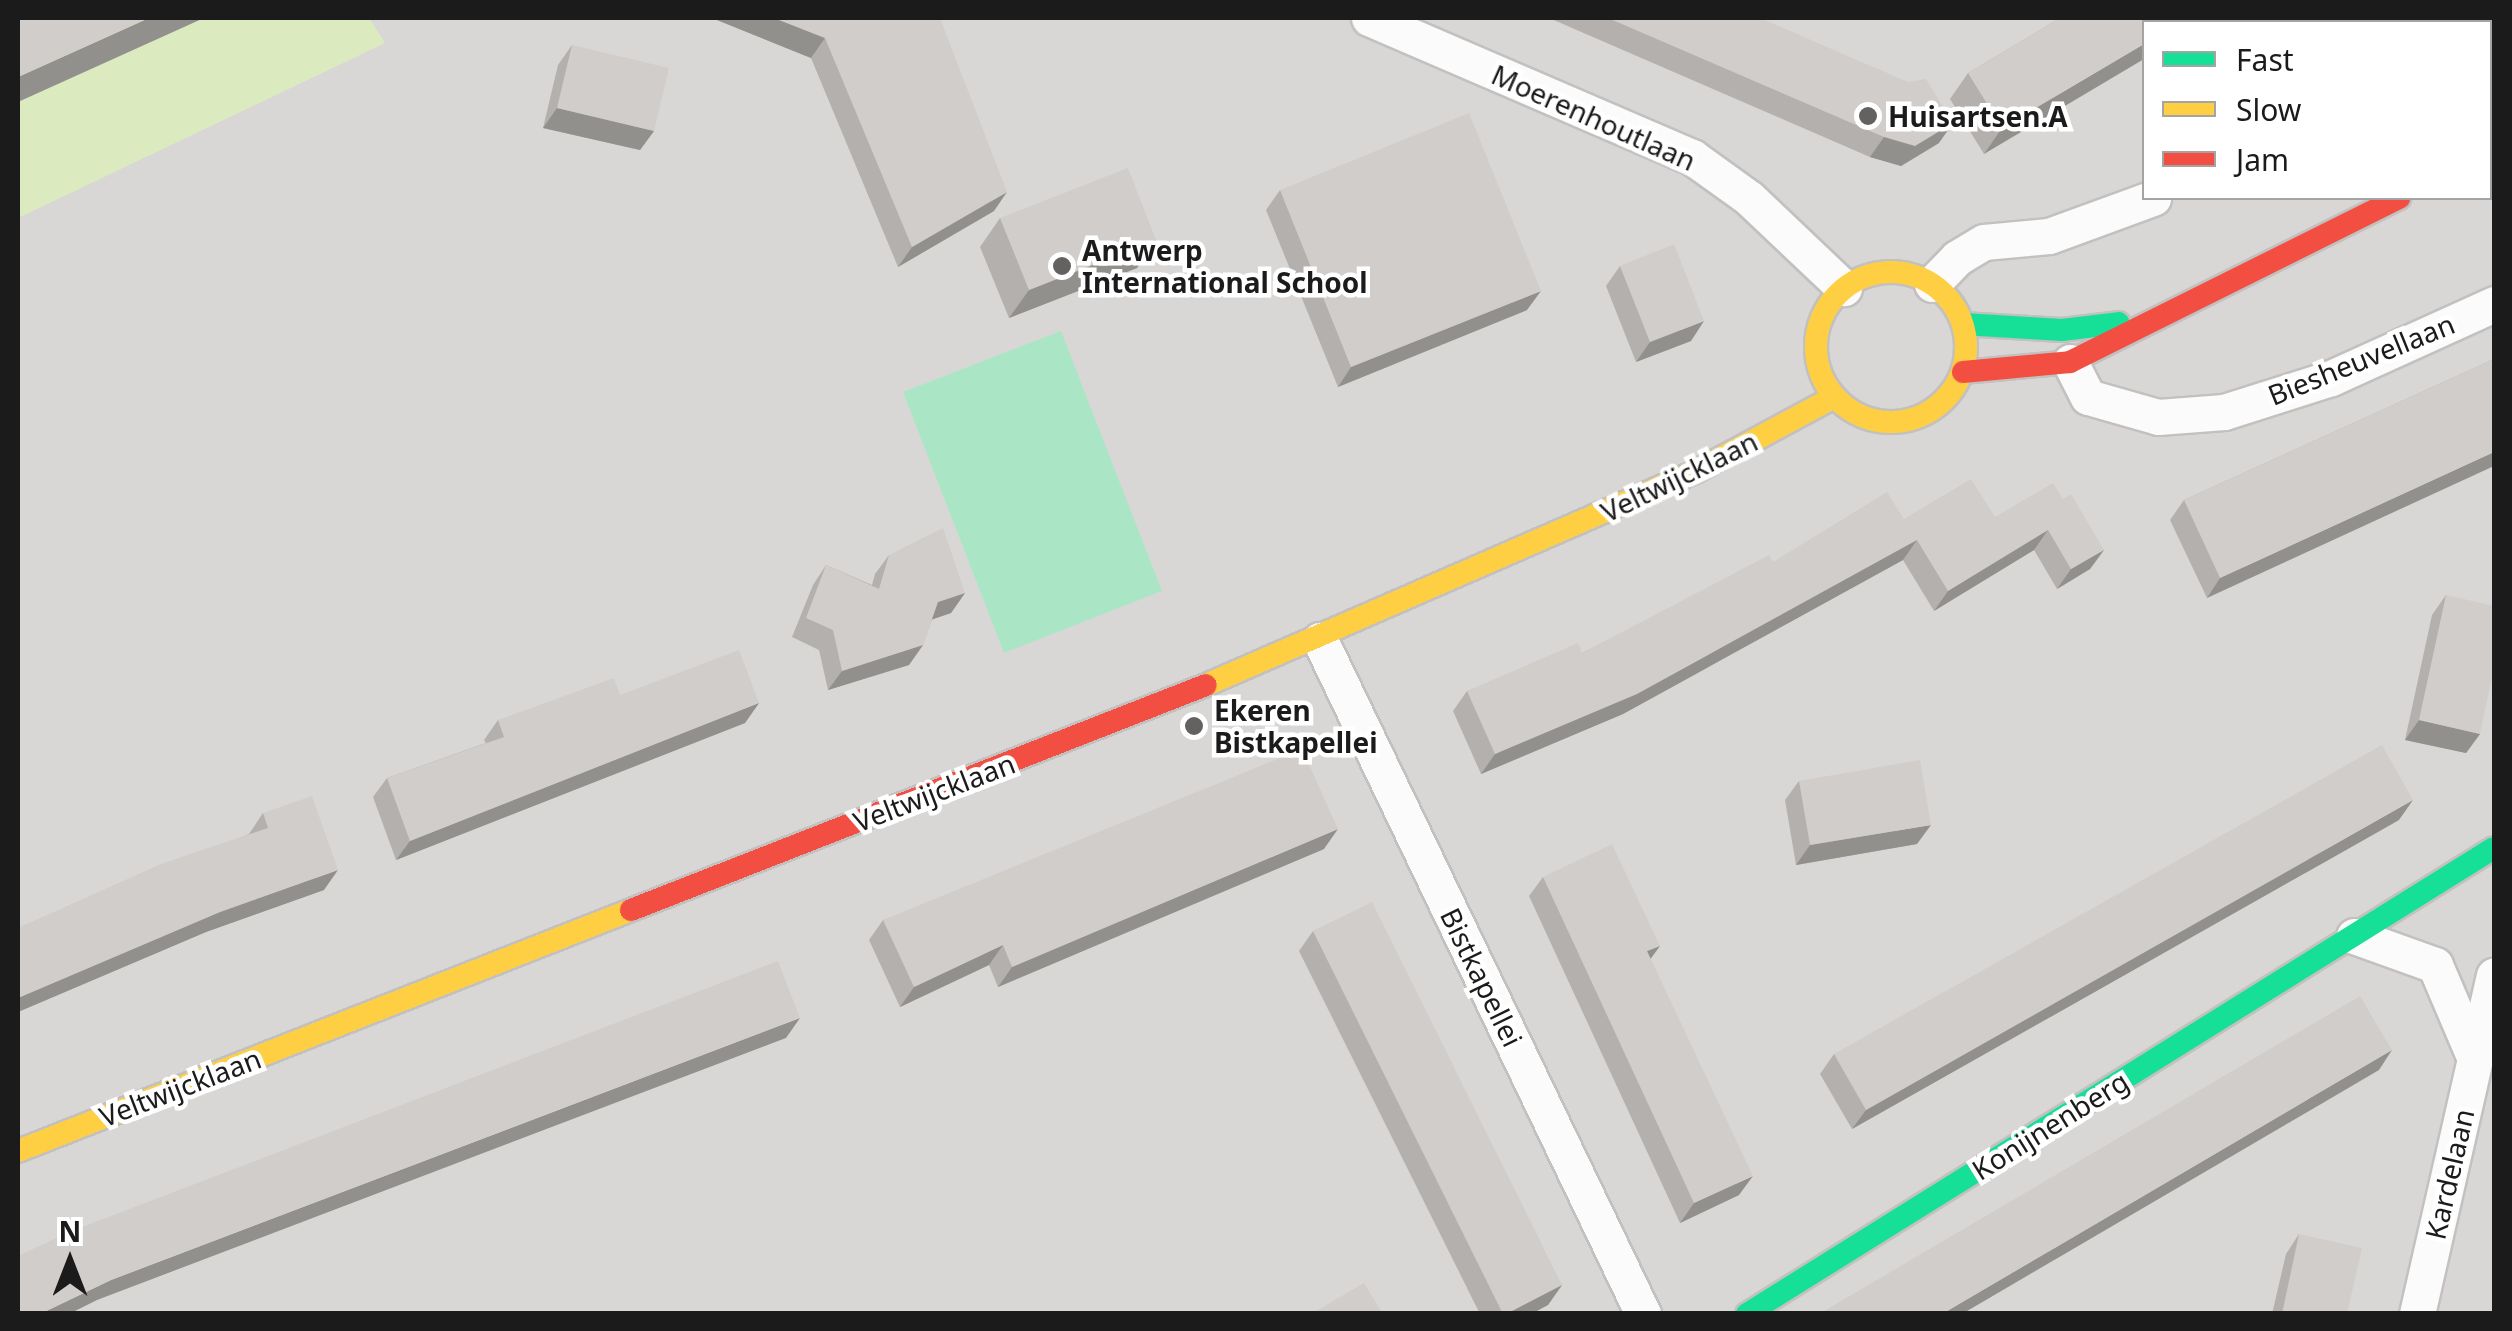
<!DOCTYPE html>
<html>
<head>
<meta charset="utf-8">
<style>
	body { margin:0 }
	#map { position:relative; width:2512px; height:1331px; overflow:hidden; background:#eae7e4; font-family:"Noto Sans",sans-serif }
	div>[style] { position:absolute }
	.residential>* { inset:0; background:#d9d7d5 }
	.grass>* { inset:0; background:#dbebbf }
	.pitch>* { inset:0; background:#aae6c6 }
	.roads { filter:drop-shadow(2px 0 #c2c1c0) drop-shadow(-2px 0 #c2c1c0) drop-shadow(0 2px #c2c1c0) drop-shadow(0 -2px #c2c1c0) }
	.street>* { height:35px; margin:-17.5px; padding:0 17.5px; transform-origin:17.5px; border-radius:17.5px; background:#fcfbfb }
	.fast>* { height:22px; margin:-11px; padding:0 11px; transform-origin:11px; border-radius:11px; background:#16e098 }
	.slow>* { height:22px; margin:-11px; padding:0 11px; transform-origin:11px; border-radius:11px; background:#ffcf43 }
	.slow>.ring { margin:-11px; padding:0; box-sizing:content-box; background:none; border:22px solid #ffcf43; border-radius:50% }
	.jam>* { height:22px; margin:-11px; padding:0 11px; transform-origin:11px; border-radius:11px; background:#f24e42 }
	.wall>* { inset:0; background:#b4b0ae }
	.shaded-wall>* { inset:0; background:#92908d }
	.building>* { inset:0; background:#d1cdca }
	.dots>* { width:28px; height:28px; translate:-50% -50%; box-sizing:border-box; border:5px solid #fff; border-radius:50% }
	span { translate:-50% -50%; white-space:nowrap; text-align:center; line-height:1.15; -webkit-text-stroke:9px #fff; paint-order:stroke }
	.poi-label { font-size:28px; color:#1b1b1b; font-weight:700 }
	.left { translate:0 -50%; text-align:left }
	.street-label { font-size:28px; color:#1b1b1b }
	.frame { position:absolute; inset:0; border:20px solid #1b1b1b; pointer-events:none }
	.legend { position:absolute; left:2142px; top:20px; width:350px; height:180px; box-sizing:border-box; background:#fff; border:2px solid #a4a4a4; margin:0; padding:12px 18px; list-style:none; font-size:30px; color:#1b1b1b }
	.legend li { display:flex; align-items:center; gap:20px; height:50px }
	.legend b { width:50px; border:2px solid #a4a4a4 }
	.north { position:absolute; left:20px; top:1211px; width:100px; height:100px; -webkit-text-stroke:8px #fff; paint-order:stroke; rotate:0deg; font-size:28px; font-weight:700; line-height:40px; text-align:center; color:#1b1b1b }
	.north::after { content:''; display:block; margin:auto; width:35px; height:45px; background:#1b1b1b; clip-path:polygon(50% 0,100% 100%,50% 72%,0 100%) }
</style>
</head>
<body>
<div id="map">
	<div class="residential">
		<i style="clip-path:polygon(evenodd,18px 18px,2494px 18px,2494px 1313px,18px 1313px,18px 18px,2144px 22px,2490px 22px,2490px 198px,2144px 198px,2144px 22px)"></i>
	</div>
	<div class="grass">
		<i style="clip-path:polygon(18px 18px,369px 18px,385px 43px,18px 218px)"></i>
	</div>
	<div class="pitch">
		<i style="clip-path:polygon(1061px 331px,1162px 591px,1004px 653px,903px 392px)"></i>
	</div>
	<div class="roads">
		<div class="street">
			<i style="left:1369px;top:18px;width:352px;rotate:23.3deg"></i>
			<i style="left:1692px;top:157px;width:70px;rotate:35.7deg"></i>
			<i style="left:1749px;top:198px;width:131px;rotate:43.5deg"></i>
			<i style="left:2439px;top:22px;width:9px;rotate:-27deg"></i>
			<i style="left:1932px;top:284px;width:36px;rotate:-46deg"></i>
			<i style="left:1957px;top:258px;width:31px;rotate:-31deg"></i>
			<i style="left:1984px;top:242px;width:65px;rotate:-5.3deg"></i>
			<i style="left:2049px;top:236px;width:111px;rotate:-20.1deg"></i>
			<i style="left:2070px;top:362px;width:39px;rotate:63deg"></i>
			<i style="left:2088px;top:397px;width:73px;rotate:15.9deg"></i>
			<i style="left:2158px;top:417px;width:66px;rotate:-4.3deg"></i>
			<i style="left:2224px;top:412px;width:112px;rotate:-17.6deg"></i>
			<i style="left:2331px;top:378px;width:179px;rotate:-24.4deg"></i>
			<i style="left:1320px;top:640px;width:747px;rotate:64.39deg"></i>
			<i style="left:2354px;top:936px;width:86px;rotate:19.7deg"></i>
			<i style="left:2435px;top:965px;width:102px;rotate:66.9deg"></i>
			<i style="left:2417px;top:1314px;width:347px;rotate:-77.2deg"></i>
		</div>
		<div class="fast">
			<i style="left:1963px;top:324px;width:99px;rotate:3.5deg"></i>
			<i style="left:2062px;top:330px;width:57px;rotate:-7deg"></i>
			<i style="left:1747px;top:1314px;width:880px;rotate:-31.96deg"></i>
		</div>
		<div class="slow">
			<i style="left:2490px;top:147px;width:5px;rotate:-37deg"></i>
			<i class="ring" style="left:1816px;top:272px;width:128px;height:128px"></i>
			<i style="left:1206px;top:685px;width:533px;rotate:-23.54deg"></i>
			<i style="left:1695px;top:472px;width:158px;rotate:-28.3deg"></i>
			<i style="left:18px;top:1151px;width:659px;rotate:-21.46deg"></i>
		</div>
		<div class="jam">
			<i style="left:1963px;top:372px;width:107px;rotate:-5.3deg"></i>
			<i style="left:2070px;top:362px;width:368px;rotate:-26.5deg"></i>
			<i style="left:631px;top:910px;width:617px;rotate:-21.37deg"></i>
		</div>
	</div>
	<div class="wall">
		<i style="clip-path:polygon(712px 18px,940px 18px,994px 211px,898px 267px,811px 58px)"></i>
		<i style="clip-path:polygon(1549px 18px,1760px 18px,1939px 143px,1901px 166px,1870px 157px)"></i>
		<i style="clip-path:polygon(2060px 18px,2215px 18px,2206px 22px,2144px 22px,1984px 154px,1950px 99px,1968px 73px)"></i>
		<i style="clip-path:polygon(572px 45px,654px 131px,640px 150px,543px 128px,558px 65px)"></i>
		<i style="clip-path:polygon(1280px 190px,1527px 310px,1338px 387px,1266px 210px)"></i>
		<i style="clip-path:polygon(1000px 218px,1156px 240px,1137px 268px,1009px 318px,980px 247px)"></i>
		<i style="clip-path:polygon(1620px 266px,1691px 341px,1636px 362px,1606px 286px)"></i>
		<i style="clip-path:polygon(2494px 359px,2207px 598px,2170px 520px,2184px 500px)"></i>
		<i style="clip-path:polygon(2063px 499px,2104px 550px,2090px 569px,2057px 589px,2034px 550px,1934px 611px,1903px 560px,1623px 714px,1481px 774px,1453px 711px,1467px 691px,1582px 653px,1773px 562px,1904px 519px,1995px 517px)"></i>
		<i style="clip-path:polygon(889px 555px,965px 593px,951px 613px,932px 619px,923px 645px,909px 665px,828px 690px,819px 650px,792px 637px,813px 585px,826px 565px,872px 585px,875px 574px)"></i>
		<i style="clip-path:polygon(2446px 595px,2480px 734px,2466px 753px,2405px 740px,2432px 615px)"></i>
		<i style="clip-path:polygon(620px 695px,759px 703px,745px 723px,396px 860px,373px 797px,387px 778px,486px 743px,484px 740px,498px 720px)"></i>
		<i style="clip-path:polygon(1799px 781px,1917px 844px,1796px 865px,1785px 800px)"></i>
		<i style="clip-path:polygon(263px 813px,324px 890px,206px 932px,18px 1012px,18px 928px,249px 834px)"></i>
		<i style="clip-path:polygon(2399px 820px,1852px 1129px,1820px 1074px,1834px 1054px)"></i>
		<i style="clip-path:polygon(1324px 849px,998px 987px,989px 965px,900px 1007px,869px 940px,883px 920px)"></i>
		<i style="clip-path:polygon(1543px 877px,1660px 946px,1650px 958px,1739px 1195px,1680px 1223px,1529px 896px)"></i>
		<i style="clip-path:polygon(1313px 931px,1562px 1285px,1548px 1305px,1531px 1314px,1480px 1314px,1299px 951px)"></i>
		<i style="clip-path:polygon(2299px 1234px,2347px 1314px,2272px 1314px,2286px 1254px)"></i>
	</div>
	<div class="shaded-wall">
		<i style="clip-path:polygon(149px 18px,204px 18px,18px 102px,18px 77px)"></i>
		<i style="clip-path:polygon(712px 18px,774px 18px,825px 38px,811px 58px)"></i>
		<i style="clip-path:polygon(2189px 18px,2215px 18px,2206px 22px,2181px 22px)"></i>
		<i style="clip-path:polygon(2144px 44px,2144px 59px,1984px 154px,2002px 128px)"></i>
		<i style="clip-path:polygon(557px 108px,654px 131px,640px 150px,543px 128px)"></i>
		<i style="clip-path:polygon(1953px 123px,1939px 143px,1901px 166px,1870px 157px,1884px 137px)"></i>
		<i style="clip-path:polygon(1007px 192px,994px 211px,898px 267px,912px 247px)"></i>
		<i style="clip-path:polygon(1156px 240px,1137px 268px,1009px 318px,1029px 290px)"></i>
		<i style="clip-path:polygon(1541px 291px,1527px 310px,1338px 387px,1351px 367px)"></i>
		<i style="clip-path:polygon(1704px 321px,1691px 341px,1636px 362px,1650px 342px)"></i>
		<i style="clip-path:polygon(2494px 452px,2494px 466px,2207px 598px,2220px 578px)"></i>
		<i style="clip-path:polygon(2048px 530px,2034px 550px,1934px 611px,1948px 591px)"></i>
		<i style="clip-path:polygon(1917px 540px,1903px 560px,1623px 714px,1481px 774px,1495px 754px)"></i>
		<i style="clip-path:polygon(2104px 550px,2090px 569px,2057px 589px,2071px 569px)"></i>
		<i style="clip-path:polygon(965px 593px,951px 613px,925px 622px,938px 602px)"></i>
		<i style="clip-path:polygon(923px 645px,909px 665px,828px 690px,842px 671px)"></i>
		<i style="clip-path:polygon(759px 703px,745px 723px,396px 860px,410px 841px)"></i>
		<i style="clip-path:polygon(2419px 720px,2480px 734px,2466px 753px,2405px 740px)"></i>
		<i style="clip-path:polygon(2413px 800px,2399px 820px,1852px 1129px,1866px 1110px)"></i>
		<i style="clip-path:polygon(1931px 825px,1917px 844px,1796px 865px,1810px 845px)"></i>
		<i style="clip-path:polygon(1338px 829px,1324px 849px,998px 987px,1012px 967px)"></i>
		<i style="clip-path:polygon(338px 870px,324px 890px,206px 932px,18px 1012px,18px 998px,220px 912px)"></i>
		<i style="clip-path:polygon(1003px 945px,989px 965px,900px 1007px,914px 987px)"></i>
		<i style="clip-path:polygon(1660px 946px,1646px 965px,1647px 951px)"></i>
		<i style="clip-path:polygon(800px 1018px,786px 1038px,97px 1300px,69px 1314px,40px 1314px,111px 1280px)"></i>
		<i style="clip-path:polygon(2392px 1050px,2379px 1070px,1962px 1314px,1942px 1314px)"></i>
		<i style="clip-path:polygon(1753px 1176px,1739px 1195px,1680px 1223px,1694px 1203px)"></i>
		<i style="clip-path:polygon(1562px 1285px,1548px 1305px,1531px 1314px,1506px 1314px)"></i>
	</div>
	<div class="building">
		<i style="clip-path:polygon(18px 18px,149px 18px,18px 77px)"></i>
		<i style="clip-path:polygon(774px 18px,940px 18px,1007px 192px,912px 247px,825px 38px)"></i>
		<i style="clip-path:polygon(1608px 18px,1760px 18px,1908px 82px,1926px 79px,1953px 123px,1915px 146px,1884px 137px)"></i>
		<i style="clip-path:polygon(2060px 18px,2189px 18px,2181px 22px,2144px 22px,2144px 44px,2002px 128px,1968px 73px)"></i>
		<i style="clip-path:polygon(572px 45px,669px 68px,654px 131px,557px 108px)"></i>
		<i style="clip-path:polygon(1469px 113px,1541px 291px,1351px 367px,1280px 190px)"></i>
		<i style="clip-path:polygon(1128px 168px,1156px 240px,1029px 290px,1000px 218px)"></i>
		<i style="clip-path:polygon(1674px 244px,1704px 321px,1650px 342px,1620px 266px)"></i>
		<i style="clip-path:polygon(2494px 359px,2494px 452px,2220px 578px,2184px 500px)"></i>
		<i style="clip-path:polygon(1971px 479px,1995px 517px,2053px 483px,2063px 499px,2071px 494px,2104px 550px,2071px 569px,2048px 530px,1948px 591px,1917px 540px,1637px 694px,1495px 754px,1467px 691px,1578px 643px,1582px 653px,1769px 555px,1773px 562px,1887px 492px,1904px 519px)"></i>
		<i style="clip-path:polygon(943px 528px,965px 593px,938px 602px,923px 645px,842px 671px,833px 630px,806px 618px,826px 565px,879px 589px,889px 555px)"></i>
		<i style="clip-path:polygon(2446px 595px,2494px 606px,2494px 667px,2480px 734px,2419px 720px)"></i>
		<i style="clip-path:polygon(739px 650px,759px 703px,410px 841px,387px 778px,504px 737px,498px 720px,614px 678px,620px 695px)"></i>
		<i style="clip-path:polygon(2382px 745px,2413px 800px,1866px 1110px,1834px 1054px)"></i>
		<i style="clip-path:polygon(1302px 749px,1338px 829px,1012px 967px,1003px 945px,914px 987px,883px 920px)"></i>
		<i style="clip-path:polygon(1920px 760px,1931px 825px,1810px 845px,1799px 781px)"></i>
		<i style="clip-path:polygon(312px 796px,338px 870px,220px 912px,18px 998px,18px 928px,161px 864px,268px 828px,263px 813px)"></i>
		<i style="clip-path:polygon(1612px 844px,1660px 946px,1647px 951px,1753px 1176px,1694px 1203px,1543px 877px)"></i>
		<i style="clip-path:polygon(1372px 902px,1562px 1285px,1506px 1314px,1503px 1314px,1313px 931px)"></i>
		<i style="clip-path:polygon(778px 961px,800px 1018px,111px 1280px,40px 1314px,18px 1314px,18px 1256px,69px 1232px)"></i>
		<i style="clip-path:polygon(2360px 996px,2392px 1050px,1942px 1314px,1819px 1314px)"></i>
		<i style="clip-path:polygon(2299px 1234px,2362px 1248px,2347px 1314px,2282px 1314px)"></i>
		<i style="clip-path:polygon(1364px 1283px,1383px 1314px,1311px 1314px)"></i>
	</div>
	<div class="dots">
		<i style="left:1868px;top:116px;background:#636261"></i>
		<i style="left:1062px;top:266px;background:#636261"></i>
		<i style="left:1194px;top:726px;background:#636261"></i>
	</div>
	<div class="poi-label">
		<span class="left" style="left:1888px;top:116px">Huisartsen.A</span>
		<span class="left" style="left:1082px;top:266px">Antwerp<br>International School</span>
		<span class="left" style="left:1214px;top:726px">Ekeren<br>Bistkapellei</span>
	</div>
	<div class="street-label">
		<span style="left:1594px;top:117px;rotate:24deg">Moerenhoutlaan</span>
		<span style="left:2361px;top:359px;rotate:-22deg">Biesheuvellaan</span>
		<span style="left:1679px;top:476px;rotate:-26deg">Veltwijcklaan</span>
		<span style="left:934px;top:792px;rotate:-21deg">Veltwijcklaan</span>
		<span style="left:1482px;top:977px;rotate:64deg">Bistkapellei</span>
		<span style="left:180px;top:1087px;rotate:-21deg">Veltwijcklaan</span>
		<span style="left:2050px;top:1125px;rotate:-32deg">Konijnenberg</span>
		<span style="left:2449px;top:1174px;rotate:-77deg">Kardelaan</span>
	</div>
	<div class="frame"></div>
	<ul class="legend">
	<li><b style="height:12px;background:#16e098"></b>Fast</li>
	<li><b style="height:12px;background:#ffcf43"></b>Slow</li>
	<li><b style="height:12px;background:#f24e42"></b>Jam</li>
	</ul>
	<div class="north">N</div>
</div>
</body>
</html>
